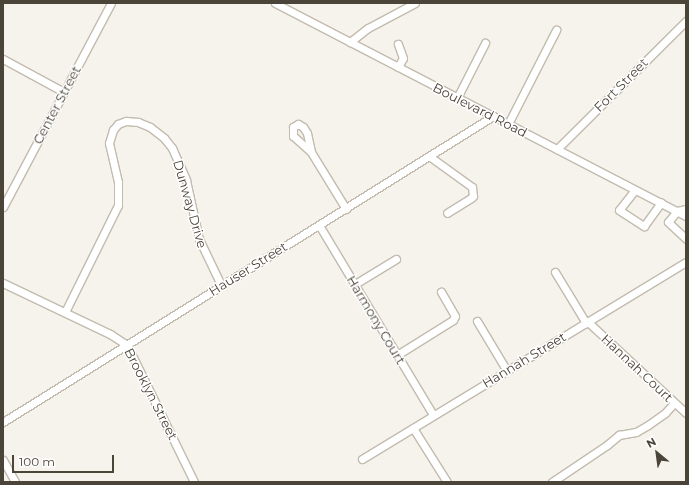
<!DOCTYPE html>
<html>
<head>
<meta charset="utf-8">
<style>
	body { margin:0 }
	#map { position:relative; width:689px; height:485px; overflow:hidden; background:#f6f3ec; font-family:Montserrat,sans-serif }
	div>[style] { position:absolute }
	.roads { filter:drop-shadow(1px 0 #c2bbae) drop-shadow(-1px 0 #c2bbae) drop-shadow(0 1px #c2bbae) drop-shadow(0 -1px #c2bbae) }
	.minor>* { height:7px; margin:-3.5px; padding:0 3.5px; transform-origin:3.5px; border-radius:3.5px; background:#fff }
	span { translate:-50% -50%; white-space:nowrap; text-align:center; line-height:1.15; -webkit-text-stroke:3px #fff; paint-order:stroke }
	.street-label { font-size:13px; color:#4b4439 }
	.frame { position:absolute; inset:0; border:4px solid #4b4439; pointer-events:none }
	.north { position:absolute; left:637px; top:433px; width:40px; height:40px; -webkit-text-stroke:3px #fff; paint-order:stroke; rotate:331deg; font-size:11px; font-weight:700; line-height:16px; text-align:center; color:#4b4439 }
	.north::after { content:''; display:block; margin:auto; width:14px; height:18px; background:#4b4439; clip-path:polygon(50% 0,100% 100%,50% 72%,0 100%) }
	.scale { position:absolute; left:12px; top:455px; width:102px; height:18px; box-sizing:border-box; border:2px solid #4b4439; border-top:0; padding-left:5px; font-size:12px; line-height:14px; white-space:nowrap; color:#4b4439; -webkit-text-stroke:3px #fff; paint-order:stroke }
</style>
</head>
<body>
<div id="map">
	<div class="roads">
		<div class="minor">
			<i style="left:275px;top:3px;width:463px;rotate:27.4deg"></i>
			<i style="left:350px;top:42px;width:23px;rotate:-38deg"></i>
			<i style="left:368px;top:28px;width:53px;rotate:-28deg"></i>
			<i style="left:3px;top:59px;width:69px;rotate:28.4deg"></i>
			<i style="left:398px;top:67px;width:10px;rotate:-61deg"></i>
			<i style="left:403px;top:58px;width:15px;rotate:-110deg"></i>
			<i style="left:457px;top:98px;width:62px;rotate:-63deg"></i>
			<i style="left:298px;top:124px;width:6px;rotate:31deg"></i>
			<i style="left:303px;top:127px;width:7px;rotate:56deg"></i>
			<i style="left:307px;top:133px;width:19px;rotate:78deg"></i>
			<i style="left:311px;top:152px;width:24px;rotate:-138deg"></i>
			<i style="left:293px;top:136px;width:9px;rotate:-90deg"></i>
			<i style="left:293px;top:127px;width:6px;rotate:-31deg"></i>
			<i style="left:508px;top:124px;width:106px;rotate:-62.9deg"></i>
			<i style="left:557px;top:149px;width:182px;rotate:-44.8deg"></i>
			<i style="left:311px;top:152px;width:67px;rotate:58.4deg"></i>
			<i style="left:429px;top:156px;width:53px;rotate:35.8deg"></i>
			<i style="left:472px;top:187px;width:9px;rotate:84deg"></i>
			<i style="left:473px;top:196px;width:3px;rotate:135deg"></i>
			<i style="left:471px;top:198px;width:28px;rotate:148deg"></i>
			<i style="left:634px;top:191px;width:24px;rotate:128deg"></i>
			<i style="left:619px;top:210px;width:30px;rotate:33deg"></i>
			<i style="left:644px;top:226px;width:29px;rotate:-54deg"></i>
			<i style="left:3px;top:207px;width:231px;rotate:-62.1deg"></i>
			<i style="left:686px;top:209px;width:9px;rotate:167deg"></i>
			<i style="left:677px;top:211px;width:14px;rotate:129deg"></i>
			<i style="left:668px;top:222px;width:25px;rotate:43deg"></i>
			<i style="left:319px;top:225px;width:222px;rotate:59deg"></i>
			<i style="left:555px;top:272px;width:60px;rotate:58.7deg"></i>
			<i style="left:3px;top:283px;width:119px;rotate:25.5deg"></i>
			<i style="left:110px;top:334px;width:20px;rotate:33deg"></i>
			<i style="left:127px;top:345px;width:153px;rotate:63.9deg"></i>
			<i style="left:355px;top:284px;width:48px;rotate:-31.4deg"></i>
			<i style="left:65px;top:312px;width:119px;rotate:-63.6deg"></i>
			<i style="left:118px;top:205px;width:23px;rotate:-90deg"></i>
			<i style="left:118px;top:182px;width:40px;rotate:-103deg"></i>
			<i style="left:109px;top:143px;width:14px;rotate:-73deg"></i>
			<i style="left:113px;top:130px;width:8px;rotate:-50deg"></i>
			<i style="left:118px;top:124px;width:9px;rotate:-21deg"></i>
			<i style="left:126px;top:121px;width:12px;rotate:5deg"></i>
			<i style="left:138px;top:122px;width:13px;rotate:23deg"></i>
			<i style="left:150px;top:127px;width:18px;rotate:38deg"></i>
			<i style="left:164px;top:138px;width:13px;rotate:51deg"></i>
			<i style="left:172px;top:148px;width:35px;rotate:66deg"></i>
			<i style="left:186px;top:180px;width:60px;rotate:77.6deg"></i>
			<i style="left:199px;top:239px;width:51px;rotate:64.4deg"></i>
			<i style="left:477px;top:321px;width:58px;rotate:59deg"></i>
			<i style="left:588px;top:322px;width:134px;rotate:42.9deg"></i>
			<i style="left:397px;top:355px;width:66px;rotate:-32deg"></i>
			<i style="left:453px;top:320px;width:4px;rotate:-63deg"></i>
			<i style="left:455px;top:316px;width:28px;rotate:-120deg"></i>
			<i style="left:3px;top:422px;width:578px;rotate:-31.98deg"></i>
			<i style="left:413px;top:428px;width:64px;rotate:57.8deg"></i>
			<i style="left:362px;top:459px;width:379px;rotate:-31.3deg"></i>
			<i style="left:3px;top:460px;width:25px;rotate:61deg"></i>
			<i style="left:552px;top:482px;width:66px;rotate:-33.9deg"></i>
			<i style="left:607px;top:445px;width:16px;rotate:-40deg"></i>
			<i style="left:619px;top:435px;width:17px;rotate:-10deg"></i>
			<i style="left:636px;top:432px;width:14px;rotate:-30deg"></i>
			<i style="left:648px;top:425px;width:21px;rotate:-35deg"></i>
			<i style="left:665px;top:413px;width:13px;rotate:-48deg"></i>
		</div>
	</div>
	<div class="street-label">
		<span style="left:621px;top:85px;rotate:-45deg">Fort Street</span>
		<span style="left:57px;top:105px;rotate:-62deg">Center Street</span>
		<span style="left:480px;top:110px;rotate:27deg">Boulevard Road</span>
		<span style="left:190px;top:204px;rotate:74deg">Dunway Drive</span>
		<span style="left:248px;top:269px;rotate:-32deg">Hauser Street</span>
		<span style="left:376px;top:320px;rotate:59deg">Harmony Court</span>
		<span style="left:524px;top:360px;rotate:-31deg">Hannah Street</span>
		<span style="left:637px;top:368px;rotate:43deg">Hannah Court</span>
		<span style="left:151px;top:394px;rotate:63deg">Brooklyn Street</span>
	</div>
	<div class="frame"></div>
	<div class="north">N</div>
	<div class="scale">100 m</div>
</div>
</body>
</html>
